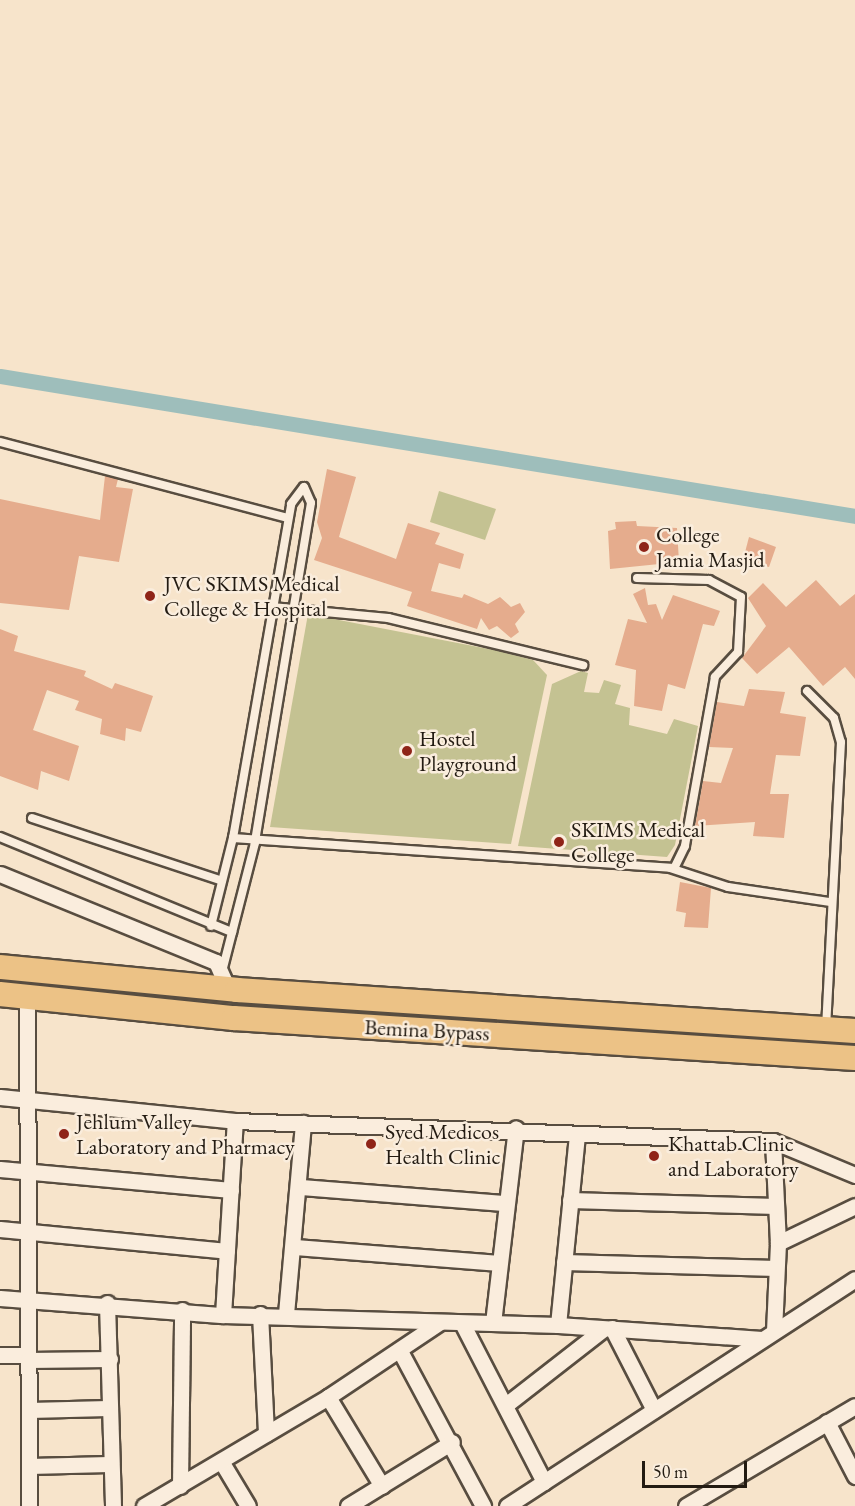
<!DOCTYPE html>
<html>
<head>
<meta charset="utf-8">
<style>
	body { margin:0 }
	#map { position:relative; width:855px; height:1506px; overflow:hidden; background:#f7e4cb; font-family:"EB Garamond",serif }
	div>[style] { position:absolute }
	.green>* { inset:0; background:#c4c292 }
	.canal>* { height:15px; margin:-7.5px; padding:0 7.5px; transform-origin:7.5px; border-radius:7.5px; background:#9ebebb }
	.building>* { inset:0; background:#e5ac8d }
	.roads { filter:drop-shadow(2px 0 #584d40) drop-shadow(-2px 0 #584d40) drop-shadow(0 2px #584d40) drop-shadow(0 -2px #584d40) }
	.service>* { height:8px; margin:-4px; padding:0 4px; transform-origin:4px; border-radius:4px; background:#faeddd }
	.minor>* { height:15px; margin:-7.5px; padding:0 7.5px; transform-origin:7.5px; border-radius:7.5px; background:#faeddd }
	.trunk>* { height:24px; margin:-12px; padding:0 12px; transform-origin:12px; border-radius:12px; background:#ecc286 }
	.dots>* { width:16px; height:16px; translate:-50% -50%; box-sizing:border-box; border:3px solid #faeddd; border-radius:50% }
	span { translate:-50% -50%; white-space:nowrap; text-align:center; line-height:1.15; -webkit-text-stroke:5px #faeddd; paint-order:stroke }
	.poi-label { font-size:22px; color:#231b12 }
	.left { translate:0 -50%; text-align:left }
	.street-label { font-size:22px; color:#231b12 }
	.scale { position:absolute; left:642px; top:1461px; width:105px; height:27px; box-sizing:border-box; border:3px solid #231b12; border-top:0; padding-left:8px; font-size:18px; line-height:21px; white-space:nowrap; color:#231b12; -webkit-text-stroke:4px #faeddd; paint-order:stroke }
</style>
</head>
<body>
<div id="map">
	<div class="green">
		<i style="clip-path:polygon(439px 491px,496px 509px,485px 540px,430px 522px)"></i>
		<i style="clip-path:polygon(308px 614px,494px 650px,533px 660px,547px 675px,511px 844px,270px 827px)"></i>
		<i style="clip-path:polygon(581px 671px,588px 673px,584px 692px,599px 693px,604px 680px,621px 685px,615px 704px,630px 708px,629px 725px,667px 734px,674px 719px,698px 726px,675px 845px,667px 857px,518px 846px,552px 684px)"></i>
	</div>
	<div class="canal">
		<i style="left:0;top:376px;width:866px;rotate:9.3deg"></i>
	</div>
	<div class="building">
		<i style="clip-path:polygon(327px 469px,356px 477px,339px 537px,396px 559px,408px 523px,440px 533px,435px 544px,464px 554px,460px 569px,439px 563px,431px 591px,462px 598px,464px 594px,488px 604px,500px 597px,511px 607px,520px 603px,525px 612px,515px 624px,519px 632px,511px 638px,497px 626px,489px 630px,481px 618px,477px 629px,407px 606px,412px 592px,314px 560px,322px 538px,317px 522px)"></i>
		<i style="clip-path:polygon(105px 476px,118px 479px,116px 487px,133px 489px,119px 562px,79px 556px,69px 610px,0 603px,0 499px,100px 520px)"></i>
		<i style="clip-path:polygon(636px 521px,637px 526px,677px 528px,679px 562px,610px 569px,608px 531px,616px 529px,615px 522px)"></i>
		<i style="clip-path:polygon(749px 537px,776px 547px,769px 567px,743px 560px)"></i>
		<i style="clip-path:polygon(816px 580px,840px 606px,855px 594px,855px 679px,845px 667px,823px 686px,789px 647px,757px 674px,742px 658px,766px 626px,748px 598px,763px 583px,786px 607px)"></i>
		<i style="clip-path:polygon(645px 588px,648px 605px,656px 604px,662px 620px,673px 595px,720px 611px,714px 626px,703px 624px,685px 689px,668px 684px,662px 711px,634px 706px,636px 670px,615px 665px,628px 619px,647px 623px,633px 594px)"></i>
		<i style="clip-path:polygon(0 629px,18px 636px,14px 651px,86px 671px,84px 676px,112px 689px,115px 683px,153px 696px,141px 732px,126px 728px,125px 741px,100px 734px,102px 719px,75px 710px,79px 701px,47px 690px,33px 730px,79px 746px,69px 781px,41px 771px,38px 790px,0 776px)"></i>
		<i style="clip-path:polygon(749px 689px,785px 692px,780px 713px,806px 717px,800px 756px,776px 755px,770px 794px,789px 794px,784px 838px,753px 836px,755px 822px,695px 826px,703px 781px,721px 783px,733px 748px,709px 747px,717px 702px,744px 706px)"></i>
		<i style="clip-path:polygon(680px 882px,711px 888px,708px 928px,684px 927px,686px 913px,676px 911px)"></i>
	</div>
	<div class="roads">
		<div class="service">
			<i style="left:0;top:442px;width:298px;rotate:14.8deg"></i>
			<i style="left:637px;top:578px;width:72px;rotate:1.6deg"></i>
			<i style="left:709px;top:580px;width:36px;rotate:28deg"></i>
			<i style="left:741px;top:597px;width:55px;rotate:93.1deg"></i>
			<i style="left:738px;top:652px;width:34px;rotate:133deg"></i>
			<i style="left:715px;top:677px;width:172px;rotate:100.1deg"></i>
			<i style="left:685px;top:846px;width:25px;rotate:116deg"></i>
			<i style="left:272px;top:607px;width:117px;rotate:5.4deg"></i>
			<i style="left:388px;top:618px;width:201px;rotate:13.6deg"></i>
			<i style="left:807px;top:691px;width:38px;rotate:45deg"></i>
			<i style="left:834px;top:718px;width:25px;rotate:74deg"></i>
			<i style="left:841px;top:742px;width:285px;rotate:93deg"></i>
			<i style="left:32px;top:818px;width:200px;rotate:18.3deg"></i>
			<i style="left:0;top:837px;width:251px;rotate:22.3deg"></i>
			<i style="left:233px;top:838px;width:438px;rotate:3.9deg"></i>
			<i style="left:670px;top:868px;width:61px;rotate:18.1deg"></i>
			<i style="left:728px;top:887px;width:102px;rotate:8.4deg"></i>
			<i style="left:211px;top:926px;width:91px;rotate:-76deg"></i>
			<i style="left:233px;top:838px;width:339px;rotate:-80.1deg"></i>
			<i style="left:291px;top:504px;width:21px;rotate:-53deg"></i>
			<i style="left:304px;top:487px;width:17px;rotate:66deg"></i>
			<i style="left:311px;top:503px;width:345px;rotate:99.4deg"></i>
			<i style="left:255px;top:843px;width:129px;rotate:104.4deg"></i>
		</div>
		<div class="minor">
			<i style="left:0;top:874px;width:233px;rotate:22.2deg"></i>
			<i style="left:216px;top:962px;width:30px;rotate:66deg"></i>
			<i style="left:27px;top:997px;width:509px;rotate:89.77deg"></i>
			<i style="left:0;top:1097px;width:236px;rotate:5.8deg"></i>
			<i style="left:235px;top:1121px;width:538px;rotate:2.13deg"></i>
			<i style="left:773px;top:1141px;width:89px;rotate:22.5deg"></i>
			<i style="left:773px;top:1141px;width:102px;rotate:87.2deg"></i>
			<i style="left:778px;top:1243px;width:87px;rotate:92.6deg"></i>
			<i style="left:0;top:1169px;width:232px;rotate:5.2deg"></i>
			<i style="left:301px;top:1187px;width:206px;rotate:4.5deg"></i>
			<i style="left:570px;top:1200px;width:206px;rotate:1.7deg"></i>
			<i style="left:0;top:1229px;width:228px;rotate:5.5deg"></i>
			<i style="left:778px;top:1243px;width:85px;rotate:-25.7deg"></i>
			<i style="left:295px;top:1247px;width:205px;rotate:4.5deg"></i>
			<i style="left:564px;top:1262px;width:212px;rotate:1.6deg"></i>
			<i style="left:0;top:1298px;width:224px;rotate:4.4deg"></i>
			<i style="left:223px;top:1315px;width:335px;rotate:1.7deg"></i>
			<i style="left:558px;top:1325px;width:204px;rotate:3.9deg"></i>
			<i style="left:107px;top:1303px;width:203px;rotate:88.3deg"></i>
			<i style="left:260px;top:1314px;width:120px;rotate:87.1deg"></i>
			<i style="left:286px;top:1314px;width:192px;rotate:-84.9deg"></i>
			<i style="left:223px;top:1315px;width:194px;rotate:-86.5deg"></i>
			<i style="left:462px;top:1323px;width:179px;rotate:62.7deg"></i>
			<i style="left:493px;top:1323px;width:196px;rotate:-83.3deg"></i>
			<i style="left:558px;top:1325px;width:192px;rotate:-84.3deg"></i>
			<i style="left:612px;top:1328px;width:92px;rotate:62.9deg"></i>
			<i style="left:400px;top:1351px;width:176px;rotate:61.8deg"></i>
			<i style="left:0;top:1355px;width:28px"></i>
			<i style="left:28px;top:1360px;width:82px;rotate:-0.7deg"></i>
			<i style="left:328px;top:1397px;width:104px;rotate:58.8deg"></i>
			<i style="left:507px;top:1404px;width:120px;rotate:-37.9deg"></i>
			<i style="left:29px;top:1410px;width:79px;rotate:-1.5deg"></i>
			<i style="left:827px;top:1422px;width:61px;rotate:62.6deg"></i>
			<i style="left:221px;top:1461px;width:52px;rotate:59deg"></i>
			<i style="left:29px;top:1466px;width:80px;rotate:-1.4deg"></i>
			<i style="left:180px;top:1486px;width:176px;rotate:-89.3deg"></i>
			<i style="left:144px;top:1506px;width:214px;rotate:-30.6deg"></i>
			<i style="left:328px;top:1397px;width:135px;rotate:-33.8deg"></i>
			<i style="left:348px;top:1506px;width:122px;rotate:-31.6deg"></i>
			<i style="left:507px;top:1506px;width:415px;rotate:-33.1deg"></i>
			<i style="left:686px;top:1506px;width:196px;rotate:-30.6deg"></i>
		</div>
		<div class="trunk">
			<i style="left:0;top:967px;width:238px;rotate:5.5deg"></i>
			<i style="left:237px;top:990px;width:619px;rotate:3.8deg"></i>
			<i style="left:0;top:994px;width:235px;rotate:5.9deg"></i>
			<i style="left:234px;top:1018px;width:622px;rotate:3.69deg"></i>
		</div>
	</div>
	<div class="dots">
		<i style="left:644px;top:547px;background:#8f2418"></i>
		<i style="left:150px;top:596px;background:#8f2418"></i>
		<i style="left:407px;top:751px;background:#8f2418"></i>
		<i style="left:559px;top:842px;background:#8f2418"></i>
		<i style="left:64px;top:1134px;background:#8f2418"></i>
		<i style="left:371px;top:1144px;background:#8f2418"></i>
		<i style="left:654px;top:1156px;background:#8f2418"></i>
	</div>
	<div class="poi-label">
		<span class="left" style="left:656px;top:547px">College<br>Jamia Masjid</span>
		<span class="left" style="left:164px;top:596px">JVC SKIMS Medical<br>College &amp; Hospital</span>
		<span class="left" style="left:419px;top:751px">Hostel<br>Playground</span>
		<span class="left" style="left:571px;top:842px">SKIMS Medical<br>College</span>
		<span class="left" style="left:76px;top:1134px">Jehlum Valley<br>Laboratory and Pharmacy</span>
		<span class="left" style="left:385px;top:1144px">Syed Medicos<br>Health Clinic</span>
		<span class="left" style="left:668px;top:1156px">Khattab Clinic<br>and Laboratory</span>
	</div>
	<div class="street-label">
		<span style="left:427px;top:1030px;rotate:3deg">Bemina Bypass</span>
	</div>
	<div class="scale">50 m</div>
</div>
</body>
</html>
